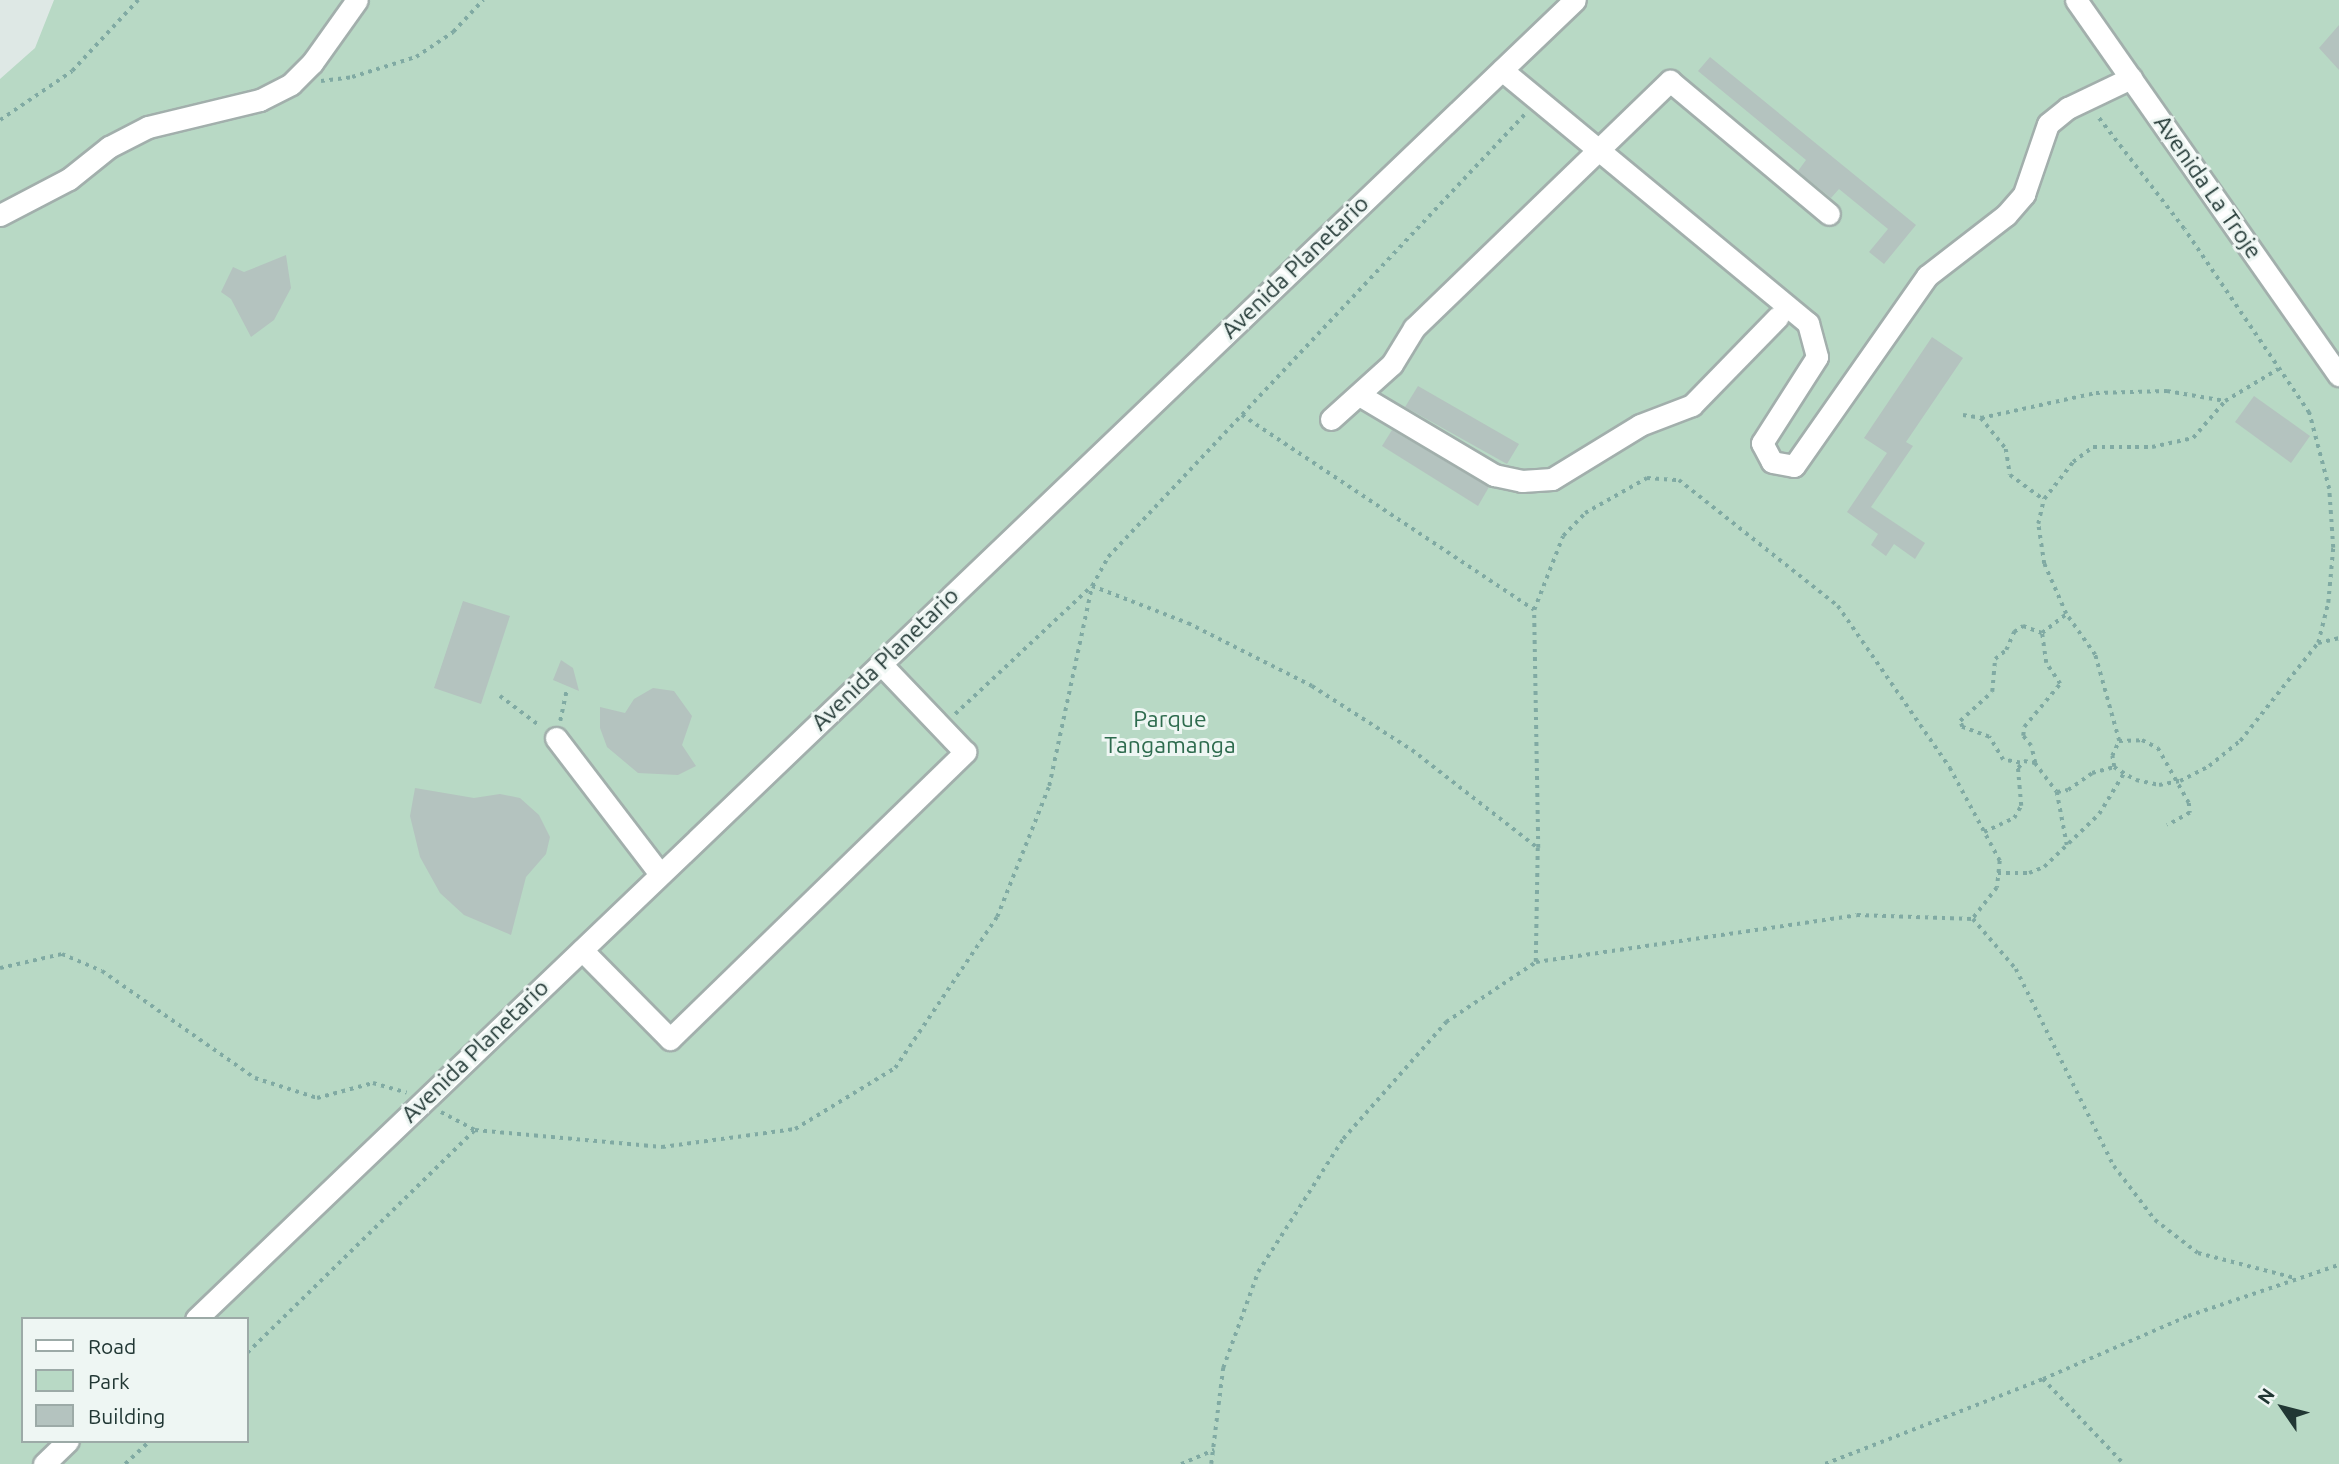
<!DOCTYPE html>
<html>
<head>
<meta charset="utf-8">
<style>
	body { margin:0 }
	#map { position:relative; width:2339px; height:1464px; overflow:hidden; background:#dee8e5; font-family:Ubuntu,sans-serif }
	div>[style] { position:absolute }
	.green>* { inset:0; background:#b8d9c5 }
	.building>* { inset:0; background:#b4c3bf }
	.path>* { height:3.5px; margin-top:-1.75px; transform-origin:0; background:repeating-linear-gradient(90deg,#80aaa3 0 3.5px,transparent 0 8.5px) }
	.roads { filter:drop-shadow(2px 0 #a2afac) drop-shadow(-2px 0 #a2afac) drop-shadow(0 2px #a2afac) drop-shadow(0 -2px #a2afac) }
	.minor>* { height:21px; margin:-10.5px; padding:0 10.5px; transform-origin:10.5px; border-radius:10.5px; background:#fff }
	span { translate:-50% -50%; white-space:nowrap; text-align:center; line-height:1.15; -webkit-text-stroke:6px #eef6f3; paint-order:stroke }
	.street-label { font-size:23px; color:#213734 }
	.park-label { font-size:23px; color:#2e6b4e }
	.legend { position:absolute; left:21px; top:1317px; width:228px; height:126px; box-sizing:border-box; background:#eef6f3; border:2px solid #9caaa7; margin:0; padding:9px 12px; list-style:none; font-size:21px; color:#213734 }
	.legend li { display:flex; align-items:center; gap:14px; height:35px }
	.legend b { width:35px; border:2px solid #9caaa7 }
	.north { position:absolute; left:2248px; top:1373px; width:70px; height:70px; -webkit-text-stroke:5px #eef6f3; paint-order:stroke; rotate:305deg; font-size:19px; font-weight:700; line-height:28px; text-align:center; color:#213734 }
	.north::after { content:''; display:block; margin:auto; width:24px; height:32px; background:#213734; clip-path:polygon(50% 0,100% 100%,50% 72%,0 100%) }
</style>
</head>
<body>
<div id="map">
	<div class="green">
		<i style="clip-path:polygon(evenodd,54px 0,2339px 0,2339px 1464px,0 1464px,0 79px,35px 48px,54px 0,23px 1319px,247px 1319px,247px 1441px,23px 1441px,23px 1319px)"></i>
	</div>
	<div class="building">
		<i style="clip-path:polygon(2339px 25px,2339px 70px,2319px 48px)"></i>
		<i style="clip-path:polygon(1710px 57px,1916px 225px,1884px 264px,1869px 252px,1888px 229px,1839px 189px,1831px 198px,1798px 171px,1806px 160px,1698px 71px)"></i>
		<i style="clip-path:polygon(286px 255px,291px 288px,274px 320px,251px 337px,231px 299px,221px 292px,233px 267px,244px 272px)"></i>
		<i style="clip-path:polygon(1932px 337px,1963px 358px,1906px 442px,1913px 446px,1871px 507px,1925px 543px,1915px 559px,1894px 544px,1886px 556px,1871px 545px,1878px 534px,1847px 512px,1887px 453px,1864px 438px)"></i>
		<i style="clip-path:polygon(1418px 386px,1519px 444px,1507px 464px,1405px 407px)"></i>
		<i style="clip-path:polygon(2254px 396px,2310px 436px,2291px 463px,2235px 422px)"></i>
		<i style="clip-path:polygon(1392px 430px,1489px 487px,1478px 506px,1382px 446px)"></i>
		<i style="clip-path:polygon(463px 601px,510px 616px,481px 704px,434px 688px)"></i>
		<i style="clip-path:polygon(561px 660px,573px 668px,579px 691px,553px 680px)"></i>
		<i style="clip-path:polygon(653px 688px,674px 691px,692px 716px,682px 745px,696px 766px,678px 775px,638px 773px,607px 747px,600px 728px,600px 707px,625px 713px,634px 699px)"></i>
		<i style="clip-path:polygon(415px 788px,474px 798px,500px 794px,520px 798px,539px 815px,550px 837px,546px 854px,526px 877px,511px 935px,464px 915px,440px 893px,420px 857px,410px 816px)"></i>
	</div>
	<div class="path">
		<i style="left:321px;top:81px;width:31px;rotate:-7deg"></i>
		<i style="left:352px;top:77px;width:67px;rotate:-17.4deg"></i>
		<i style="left:416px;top:57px;width:45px;rotate:-34deg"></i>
		<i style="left:453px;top:32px;width:44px;rotate:-46.8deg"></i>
		<i style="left:0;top:120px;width:87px;rotate:-34.2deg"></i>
		<i style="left:72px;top:71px;width:97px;rotate:-47.1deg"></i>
		<i style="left:1242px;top:415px;width:351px;rotate:33.7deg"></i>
		<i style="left:1963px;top:415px;width:18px;rotate:9deg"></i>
		<i style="left:1981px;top:418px;width:118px;rotate:-12.3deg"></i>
		<i style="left:2096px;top:393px;width:71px;rotate:-1.6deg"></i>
		<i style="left:2167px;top:391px;width:59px;rotate:9.8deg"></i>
		<i style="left:1981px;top:418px;width:40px;rotate:51deg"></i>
		<i style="left:2006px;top:449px;width:26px;rotate:81deg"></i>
		<i style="left:2010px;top:475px;width:41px;rotate:36deg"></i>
		<i style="left:2318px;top:643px;width:22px;rotate:-13deg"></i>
		<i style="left:500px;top:696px;width:50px;rotate:36.9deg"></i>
		<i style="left:955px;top:714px;width:187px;rotate:-43.1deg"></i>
		<i style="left:1092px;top:586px;width:33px;rotate:-61deg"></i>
		<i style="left:1108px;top:557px;width:608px;rotate:-46.73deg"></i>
		<i style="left:560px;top:721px;width:33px;rotate:-78deg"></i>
		<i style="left:2119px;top:741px;width:89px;rotate:-105.6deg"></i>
		<i style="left:2095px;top:655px;width:50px;rotate:-125.3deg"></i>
		<i style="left:2066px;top:614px;width:55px;rotate:-113.7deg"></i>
		<i style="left:2044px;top:564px;width:40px;rotate:-98.5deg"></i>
		<i style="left:2038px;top:524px;width:26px;rotate:-77deg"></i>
		<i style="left:2044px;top:499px;width:47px;rotate:-51.9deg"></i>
		<i style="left:2073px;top:462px;width:25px;rotate:-37deg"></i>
		<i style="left:2093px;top:447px;width:59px"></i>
		<i style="left:2152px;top:447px;width:42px;rotate:-12.4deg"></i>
		<i style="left:2193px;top:438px;width:49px;rotate:-49.1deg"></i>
		<i style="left:2225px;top:401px;width:62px;rotate:-31.1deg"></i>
		<i style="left:2020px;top:763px;width:17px;rotate:-170deg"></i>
		<i style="left:2003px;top:760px;width:27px;rotate:-121deg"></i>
		<i style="left:1989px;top:737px;width:29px;rotate:-160deg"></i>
		<i style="left:1962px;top:727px;width:6px;rotate:-108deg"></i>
		<i style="left:1960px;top:721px;width:43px;rotate:-42.2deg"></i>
		<i style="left:1992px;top:692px;width:33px;rotate:-85deg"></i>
		<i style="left:1995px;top:659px;width:14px;rotate:-39deg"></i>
		<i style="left:2006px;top:650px;width:20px;rotate:-66deg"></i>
		<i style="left:2014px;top:632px;width:11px;rotate:-34deg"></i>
		<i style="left:2023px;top:626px;width:20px;rotate:20deg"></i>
		<i style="left:2042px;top:633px;width:31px;rotate:-38deg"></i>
		<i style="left:2035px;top:763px;width:17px;rotate:-103deg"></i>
		<i style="left:2031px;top:746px;width:13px;rotate:-129deg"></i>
		<i style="left:2023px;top:736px;width:9px;rotate:-84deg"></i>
		<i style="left:2024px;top:727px;width:56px;rotate:-50.1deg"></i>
		<i style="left:2060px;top:684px;width:25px;rotate:-124deg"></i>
		<i style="left:2046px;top:663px;width:30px;rotate:-98deg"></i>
		<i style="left:2114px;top:767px;width:11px;rotate:-100deg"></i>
		<i style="left:2112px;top:756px;width:17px;rotate:-65deg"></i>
		<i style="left:2119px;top:741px;width:23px;rotate:-2deg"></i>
		<i style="left:2142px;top:740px;width:18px;rotate:27deg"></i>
		<i style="left:2158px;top:748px;width:63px;rotate:60.6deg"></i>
		<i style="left:2189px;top:803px;width:10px;rotate:84deg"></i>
		<i style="left:2190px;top:813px;width:26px;rotate:151deg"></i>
		<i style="left:2057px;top:792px;width:11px;rotate:-10deg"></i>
		<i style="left:2068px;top:790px;width:29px;rotate:-35deg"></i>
		<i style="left:2092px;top:773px;width:23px;rotate:-15deg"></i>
		<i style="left:2114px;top:767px;width:26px;rotate:31deg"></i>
		<i style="left:2136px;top:780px;width:24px;rotate:12deg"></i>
		<i style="left:2159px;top:785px;width:21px;rotate:-11deg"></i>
		<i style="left:2180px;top:781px;width:33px;rotate:-27deg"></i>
		<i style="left:2209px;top:766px;width:40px;rotate:-39deg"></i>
		<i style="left:2240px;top:741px;width:125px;rotate:-51.5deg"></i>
		<i style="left:2318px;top:643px;width:41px;rotate:-76deg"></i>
		<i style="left:2328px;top:603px;width:55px;rotate:-84.8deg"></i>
		<i style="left:2333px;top:548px;width:59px;rotate:-93.9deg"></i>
		<i style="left:2329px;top:489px;width:79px;rotate:-104.7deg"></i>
		<i style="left:2309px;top:413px;width:222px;rotate:-124.2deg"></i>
		<i style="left:2184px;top:229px;width:143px;rotate:-127.6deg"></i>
		<i style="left:1984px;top:832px;width:33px;rotate:-25deg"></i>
		<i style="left:2014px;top:818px;width:14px;rotate:-60deg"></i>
		<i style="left:2021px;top:806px;width:38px;rotate:-95deg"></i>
		<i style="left:2018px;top:768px;width:9px;rotate:-49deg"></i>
		<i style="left:2024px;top:761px;width:11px;rotate:10deg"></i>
		<i style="left:2035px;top:763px;width:36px;rotate:53deg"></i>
		<i style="left:2057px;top:792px;width:54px;rotate:79.3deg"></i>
		<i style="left:1538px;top:848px;width:238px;rotate:-91deg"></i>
		<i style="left:1534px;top:610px;width:79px;rotate:-68.6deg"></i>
		<i style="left:1563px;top:536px;width:32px;rotate:-46deg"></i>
		<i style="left:1585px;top:513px;width:71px;rotate:-29.4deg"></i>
		<i style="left:1647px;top:478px;width:32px;rotate:4deg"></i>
		<i style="left:1679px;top:480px;width:203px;rotate:38.4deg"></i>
		<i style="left:1838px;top:606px;width:197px;rotate:55.3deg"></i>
		<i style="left:1950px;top:768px;width:106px;rotate:61.7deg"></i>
		<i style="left:2000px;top:861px;width:27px;rotate:96deg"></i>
		<i style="left:1997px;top:888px;width:39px;rotate:128deg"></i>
		<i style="left:1998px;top:873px;width:31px"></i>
		<i style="left:2029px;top:873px;width:16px;rotate:-22deg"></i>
		<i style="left:2044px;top:867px;width:76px;rotate:-43.9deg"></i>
		<i style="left:2099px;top:814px;width:48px;rotate:-58.6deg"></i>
		<i style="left:0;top:968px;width:64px;rotate:-12.7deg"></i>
		<i style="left:62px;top:954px;width:43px;rotate:23deg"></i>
		<i style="left:102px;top:971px;width:187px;rotate:35deg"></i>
		<i style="left:255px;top:1078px;width:65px;rotate:17.9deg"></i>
		<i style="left:317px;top:1098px;width:58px;rotate:-15deg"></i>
		<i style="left:373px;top:1083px;width:35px;rotate:16deg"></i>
		<i style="left:441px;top:1112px;width:38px;rotate:28deg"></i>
		<i style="left:247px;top:1353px;width:319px;rotate:-44.4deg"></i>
		<i style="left:475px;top:1130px;width:188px;rotate:5.2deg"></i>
		<i style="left:662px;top:1147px;width:134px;rotate:-7.7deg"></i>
		<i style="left:795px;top:1129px;width:117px;rotate:-31.4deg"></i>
		<i style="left:895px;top:1068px;width:182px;rotate:-56deg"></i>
		<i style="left:997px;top:917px;width:141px;rotate:-68.3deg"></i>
		<i style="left:1049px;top:786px;width:205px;rotate:-77.9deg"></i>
		<i style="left:1092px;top:586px;width:103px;rotate:21.1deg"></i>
		<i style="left:1188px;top:623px;width:139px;rotate:26.9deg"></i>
		<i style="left:1312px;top:686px;width:119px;rotate:32.6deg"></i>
		<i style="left:1412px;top:750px;width:160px;rotate:37.9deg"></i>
		<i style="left:1538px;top:848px;width:114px;rotate:91deg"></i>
		<i style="left:1536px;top:962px;width:324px;rotate:-8.3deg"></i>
		<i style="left:1857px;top:915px;width:116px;rotate:2deg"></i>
		<i style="left:1973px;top:919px;width:66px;rotate:49.3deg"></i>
		<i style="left:2016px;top:969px;width:220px;rotate:63.6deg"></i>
		<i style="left:2114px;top:1166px;width:68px;rotate:52.8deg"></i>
		<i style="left:2155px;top:1220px;width:54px;rotate:37.5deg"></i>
		<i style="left:2198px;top:1253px;width:100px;rotate:14.5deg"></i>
		<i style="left:2043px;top:1379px;width:117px;rotate:46.4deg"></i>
		<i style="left:125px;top:1464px;width:34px;rotate:-43deg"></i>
		<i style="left:1181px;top:1464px;width:36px;rotate:-23deg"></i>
		<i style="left:1211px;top:1464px;width:97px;rotate:-82.9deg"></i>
		<i style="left:1223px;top:1368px;width:102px;rotate:-70deg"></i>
		<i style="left:1258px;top:1272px;width:158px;rotate:-57.4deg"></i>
		<i style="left:1343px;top:1139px;width:156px;rotate:-48.6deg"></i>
		<i style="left:1446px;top:1022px;width:108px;rotate:-33.7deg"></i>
		<i style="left:1825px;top:1464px;width:234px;rotate:-21.3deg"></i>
		<i style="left:2043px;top:1379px;width:158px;rotate:-23.5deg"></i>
		<i style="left:2188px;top:1316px;width:159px;rotate:-18.7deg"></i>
	</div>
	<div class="roads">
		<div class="minor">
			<i style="left:2076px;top:0;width:458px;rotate:55deg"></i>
			<i style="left:1502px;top:70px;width:397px;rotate:39.6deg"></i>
			<i style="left:1808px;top:323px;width:35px;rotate:75deg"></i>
			<i style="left:1817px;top:357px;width:102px;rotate:122.6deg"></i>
			<i style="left:1762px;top:443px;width:21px;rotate:62deg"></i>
			<i style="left:1772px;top:462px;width:22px;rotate:10deg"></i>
			<i style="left:1794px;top:466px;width:232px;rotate:-55deg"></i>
			<i style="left:1927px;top:276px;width:100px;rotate:-37.7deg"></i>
			<i style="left:2006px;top:215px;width:28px;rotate:-49deg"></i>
			<i style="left:2024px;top:194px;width:74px;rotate:-71.1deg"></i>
			<i style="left:2048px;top:124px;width:26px;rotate:-39deg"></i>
			<i style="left:2068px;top:108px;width:70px;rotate:-25.5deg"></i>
			<i style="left:0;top:215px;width:78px;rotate:-27.6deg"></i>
			<i style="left:69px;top:179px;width:51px;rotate:-38.7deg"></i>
			<i style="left:109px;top:147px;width:44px;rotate:-27.1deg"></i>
			<i style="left:148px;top:127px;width:115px;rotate:-13.6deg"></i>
			<i style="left:260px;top:100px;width:35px;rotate:-27deg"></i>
			<i style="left:291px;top:84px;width:30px;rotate:-45deg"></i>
			<i style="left:312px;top:63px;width:77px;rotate:-54.5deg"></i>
			<i style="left:1361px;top:396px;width:155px;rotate:30.7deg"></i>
			<i style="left:1494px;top:475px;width:29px;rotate:12deg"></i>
			<i style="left:1522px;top:481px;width:30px;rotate:-4deg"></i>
			<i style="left:1552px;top:479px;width:103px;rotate:-31.5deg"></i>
			<i style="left:1640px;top:425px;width:56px;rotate:-21deg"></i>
			<i style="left:1692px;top:405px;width:123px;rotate:-45.7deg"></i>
			<i style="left:1331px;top:419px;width:82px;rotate:-42deg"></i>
			<i style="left:1392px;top:364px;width:42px;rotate:-58.6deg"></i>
			<i style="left:1414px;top:328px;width:356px;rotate:-44deg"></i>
			<i style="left:1670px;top:81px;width:207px;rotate:39.9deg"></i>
			<i style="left:556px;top:738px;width:171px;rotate:52.6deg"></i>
			<i style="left:582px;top:950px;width:125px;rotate:45.3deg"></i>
			<i style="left:670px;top:1039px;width:412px;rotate:-44.2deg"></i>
			<i style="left:965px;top:752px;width:122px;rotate:-133.7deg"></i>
			<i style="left:196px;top:1319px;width:1908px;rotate:-43.73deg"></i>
			<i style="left:44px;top:1464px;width:33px;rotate:-44deg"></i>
		</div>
	</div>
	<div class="street-label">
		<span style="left:2208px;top:187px;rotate:55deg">Avenida La Troje</span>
		<span style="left:1295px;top:267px;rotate:-44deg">Avenida Planetario</span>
		<span style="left:885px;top:659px;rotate:-44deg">Avenida Planetario</span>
		<span style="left:475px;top:1051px;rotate:-44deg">Avenida Planetario</span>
	</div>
	<div class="park-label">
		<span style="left:1170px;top:732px">Parque<br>Tangamanga</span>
	</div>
	<ul class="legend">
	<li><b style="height:9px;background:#fff"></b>Road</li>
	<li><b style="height:19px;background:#b8d9c5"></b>Park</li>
	<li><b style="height:19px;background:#b4c3bf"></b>Building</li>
	</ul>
	<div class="north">N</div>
</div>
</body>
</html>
